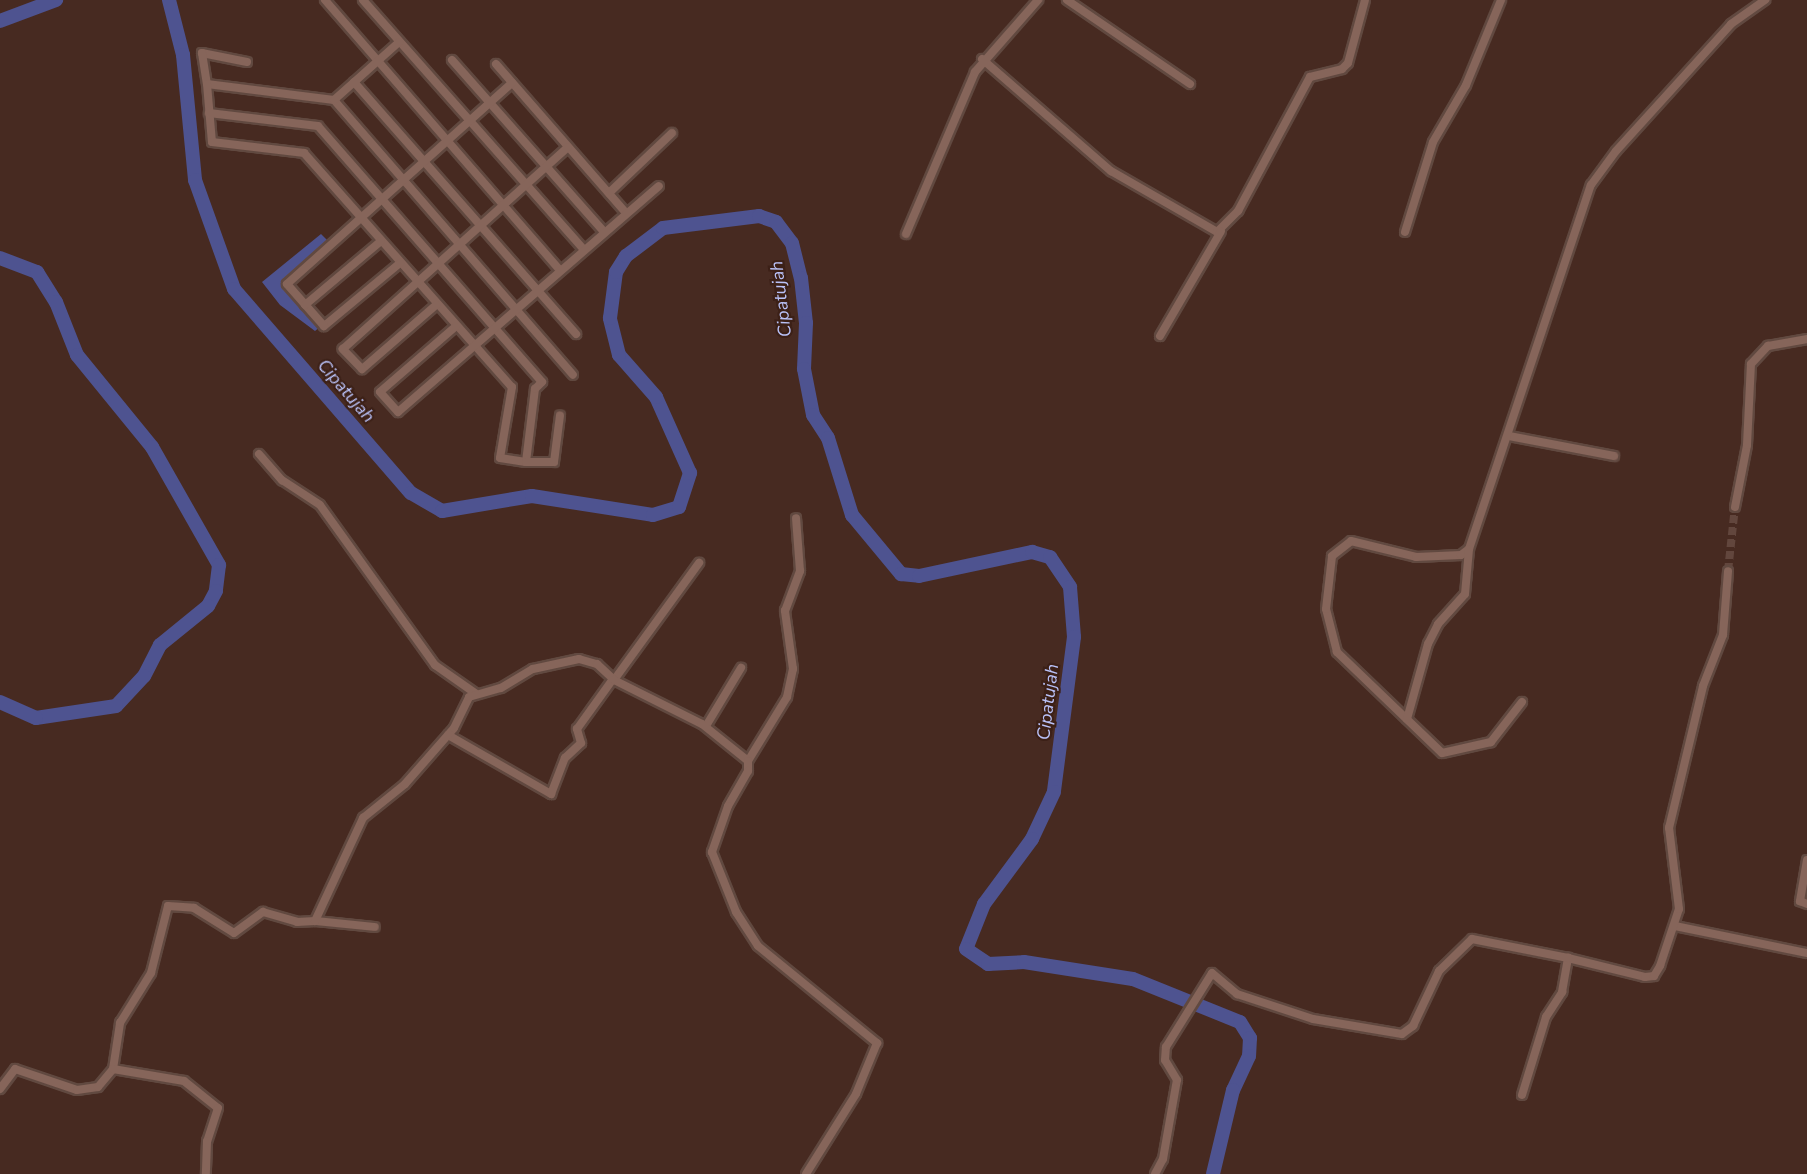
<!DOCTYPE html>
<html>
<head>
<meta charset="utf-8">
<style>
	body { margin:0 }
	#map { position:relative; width:1807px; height:1174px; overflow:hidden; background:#472a21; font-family:"Nunito Sans",sans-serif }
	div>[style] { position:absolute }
	.water>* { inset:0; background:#4e5390 }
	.river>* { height:14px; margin:-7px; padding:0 7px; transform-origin:7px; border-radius:7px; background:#4e5390 }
	.minor-tunnel>* { height:8px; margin-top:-4px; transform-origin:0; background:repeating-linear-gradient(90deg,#62463d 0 8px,transparent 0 12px) }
	.roads { filter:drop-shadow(2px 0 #614940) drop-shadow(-2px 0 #614940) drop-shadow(0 2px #614940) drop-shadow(0 -2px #614940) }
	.minor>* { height:8px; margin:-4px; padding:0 4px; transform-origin:4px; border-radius:4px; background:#86655a }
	span { translate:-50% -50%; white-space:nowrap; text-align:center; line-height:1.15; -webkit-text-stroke:4.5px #3c2017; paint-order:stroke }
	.water-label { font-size:18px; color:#bac2f8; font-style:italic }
</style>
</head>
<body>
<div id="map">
	<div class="water">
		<i style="clip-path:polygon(321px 234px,329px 242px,283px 284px,320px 327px,315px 331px,280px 305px,262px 282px)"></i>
	</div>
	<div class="river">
		<i style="left:169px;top:0;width:57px;rotate:75.7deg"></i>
		<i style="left:183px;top:55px;width:126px;rotate:84.5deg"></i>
		<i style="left:195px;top:180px;width:116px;rotate:70.3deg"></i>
		<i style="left:234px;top:289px;width:270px;rotate:49.1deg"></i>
		<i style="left:411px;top:493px;width:36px;rotate:30deg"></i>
		<i style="left:442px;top:511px;width:91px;rotate:-9.5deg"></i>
		<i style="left:532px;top:496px;width:122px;rotate:8.9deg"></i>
		<i style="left:653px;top:515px;width:27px;rotate:-17deg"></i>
		<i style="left:679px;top:507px;width:36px;rotate:-72deg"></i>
		<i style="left:690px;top:473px;width:83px;rotate:-114.1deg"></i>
		<i style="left:656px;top:397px;width:56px;rotate:-131.4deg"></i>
		<i style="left:619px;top:355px;width:38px;rotate:-104deg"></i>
		<i style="left:610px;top:318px;width:46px;rotate:-82.6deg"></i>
		<i style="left:616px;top:272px;width:19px;rotate:-58deg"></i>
		<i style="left:626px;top:256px;width:46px;rotate:-37.1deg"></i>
		<i style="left:663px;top:228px;width:97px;rotate:-7.1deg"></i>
		<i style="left:759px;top:216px;width:18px;rotate:19deg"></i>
		<i style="left:776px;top:222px;width:26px;rotate:53deg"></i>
		<i style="left:792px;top:243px;width:36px;rotate:76deg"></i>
		<i style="left:801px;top:278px;width:45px;rotate:83.7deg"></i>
		<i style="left:806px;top:323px;width:46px;rotate:92.5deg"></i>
		<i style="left:804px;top:369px;width:47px;rotate:78.9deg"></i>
		<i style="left:813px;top:415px;width:27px;rotate:57deg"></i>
		<i style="left:828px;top:438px;width:81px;rotate:72.7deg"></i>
		<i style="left:852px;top:515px;width:77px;rotate:50.3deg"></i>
		<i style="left:901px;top:574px;width:18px;rotate:6deg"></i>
		<i style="left:919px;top:576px;width:116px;rotate:-12deg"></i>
		<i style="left:1032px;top:552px;width:19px;rotate:16deg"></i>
		<i style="left:1050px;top:557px;width:36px;rotate:56deg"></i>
		<i style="left:1070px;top:587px;width:50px;rotate:85.4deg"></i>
		<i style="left:1074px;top:637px;width:156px;rotate:97.4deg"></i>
		<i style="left:1054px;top:792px;width:52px;rotate:115.1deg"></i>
		<i style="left:1032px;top:839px;width:81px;rotate:126.4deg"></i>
		<i style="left:984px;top:904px;width:48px;rotate:111.8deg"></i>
		<i style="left:966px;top:949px;width:27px;rotate:34deg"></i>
		<i style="left:988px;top:964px;width:36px;rotate:-3deg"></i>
		<i style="left:1024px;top:962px;width:110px;rotate:8.9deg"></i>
		<i style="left:1133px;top:979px;width:115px;rotate:21.9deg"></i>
		<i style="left:1240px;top:1022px;width:19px;rotate:58deg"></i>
		<i style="left:1250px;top:1038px;width:18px;rotate:93deg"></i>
		<i style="left:1249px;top:1056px;width:38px;rotate:115deg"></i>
		<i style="left:1233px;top:1090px;width:86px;rotate:103.4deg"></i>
		<i style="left:0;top:21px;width:60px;rotate:-20.6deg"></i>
		<i style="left:0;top:258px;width:40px;rotate:21deg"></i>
		<i style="left:37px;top:272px;width:36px;rotate:58deg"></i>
		<i style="left:56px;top:302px;width:57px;rotate:68.4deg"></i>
		<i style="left:77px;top:355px;width:119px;rotate:50.8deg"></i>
		<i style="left:152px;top:447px;width:136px;rotate:60.4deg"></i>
		<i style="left:219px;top:565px;width:26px;rotate:97deg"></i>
		<i style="left:216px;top:591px;width:17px;rotate:118deg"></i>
		<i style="left:208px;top:606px;width:62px;rotate:140.9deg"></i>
		<i style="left:160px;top:645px;width:35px;rotate:117deg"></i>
		<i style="left:144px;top:676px;width:41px;rotate:133deg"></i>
		<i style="left:116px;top:706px;width:81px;rotate:171.5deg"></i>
		<i style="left:36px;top:718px;width:39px;rotate:-156deg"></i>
	</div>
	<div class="minor-tunnel">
		<i style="left:1728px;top:571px;width:64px;rotate:-83.8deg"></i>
	</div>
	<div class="roads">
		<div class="minor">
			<i style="left:325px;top:0;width:357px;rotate:49deg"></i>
			<i style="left:363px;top:0;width:332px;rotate:48.5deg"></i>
			<i style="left:1067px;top:0;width:149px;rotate:34.3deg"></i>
			<i style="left:982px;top:59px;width:171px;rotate:41deg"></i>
			<i style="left:1111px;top:171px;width:122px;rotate:29.9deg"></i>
			<i style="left:1217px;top:232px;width:30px;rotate:-45deg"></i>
			<i style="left:1238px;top:211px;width:152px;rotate:-61.8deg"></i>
			<i style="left:1310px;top:77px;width:33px;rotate:-14deg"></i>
			<i style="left:1342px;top:69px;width:8px;rotate:-45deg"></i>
			<i style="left:1348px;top:63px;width:65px;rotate:-74.9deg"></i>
			<i style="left:452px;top:60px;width:230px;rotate:48.5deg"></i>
			<i style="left:247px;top:62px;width:46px;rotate:-168.7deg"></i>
			<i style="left:202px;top:53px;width:31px;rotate:81deg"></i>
			<i style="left:207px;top:84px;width:128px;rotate:7.2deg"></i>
			<i style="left:334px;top:100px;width:364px;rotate:49deg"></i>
			<i style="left:496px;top:64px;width:198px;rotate:48.9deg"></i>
			<i style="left:354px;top:82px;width:336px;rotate:48.6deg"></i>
			<i style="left:207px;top:84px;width:58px;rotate:85.1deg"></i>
			<i style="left:212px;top:142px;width:93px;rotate:6.8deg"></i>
			<i style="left:304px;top:153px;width:313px;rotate:48.4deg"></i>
			<i style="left:512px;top:387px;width:72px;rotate:99.6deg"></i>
			<i style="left:500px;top:458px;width:26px;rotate:9deg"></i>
			<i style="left:526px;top:462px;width:74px;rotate:-83deg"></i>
			<i style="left:535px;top:389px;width:10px;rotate:-45deg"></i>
			<i style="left:542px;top:382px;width:340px;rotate:-131.2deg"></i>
			<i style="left:318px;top:126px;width:110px;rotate:-173.2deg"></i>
			<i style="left:334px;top:100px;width:87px;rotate:-41.7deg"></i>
			<i style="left:609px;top:193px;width:87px;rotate:-43.6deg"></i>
			<i style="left:1405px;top:232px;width:94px;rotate:-72.7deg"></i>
			<i style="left:1433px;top:142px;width:66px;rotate:-59.9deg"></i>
			<i style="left:1466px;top:85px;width:92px;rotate:-67.6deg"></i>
			<i style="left:906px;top:234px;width:176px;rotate:-66.9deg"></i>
			<i style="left:975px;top:72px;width:96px;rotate:-48.8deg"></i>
			<i style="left:400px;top:263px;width:99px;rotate:140.3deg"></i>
			<i style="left:324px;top:326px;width:56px;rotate:-131.4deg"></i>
			<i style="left:287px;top:284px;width:302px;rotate:-41.8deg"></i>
			<i style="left:305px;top:305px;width:99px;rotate:-40.1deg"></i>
			<i style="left:436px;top:305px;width:98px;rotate:139.1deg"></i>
			<i style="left:362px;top:369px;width:28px;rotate:-134deg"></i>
			<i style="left:343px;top:349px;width:302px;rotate:-41.9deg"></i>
			<i style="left:455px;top:327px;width:99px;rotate:139.1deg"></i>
			<i style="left:380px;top:392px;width:27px;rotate:48deg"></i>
			<i style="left:398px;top:412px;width:345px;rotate:-40.9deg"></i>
			<i style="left:1160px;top:336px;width:121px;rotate:-59.8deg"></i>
			<i style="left:1509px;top:436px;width:107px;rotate:10.8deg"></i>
			<i style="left:259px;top:454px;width:35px;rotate:49deg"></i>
			<i style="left:282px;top:480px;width:45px;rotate:33.3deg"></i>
			<i style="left:320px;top:505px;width:197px;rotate:54.3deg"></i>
			<i style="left:435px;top:665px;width:49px;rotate:35deg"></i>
			<i style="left:526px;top:462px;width:28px"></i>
			<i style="left:554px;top:462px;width:47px;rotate:-82.7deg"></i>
			<i style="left:1735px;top:507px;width:63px;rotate:-79deg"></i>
			<i style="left:1747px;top:445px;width:81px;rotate:-87.2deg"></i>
			<i style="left:1751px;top:364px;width:25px;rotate:-47deg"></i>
			<i style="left:1768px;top:346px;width:40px;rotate:-10deg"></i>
			<i style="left:614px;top:680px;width:145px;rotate:-54deg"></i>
			<i style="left:1522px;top:702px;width:51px;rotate:127.8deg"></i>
			<i style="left:1491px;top:742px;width:50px;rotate:167.3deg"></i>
			<i style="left:1442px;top:753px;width:146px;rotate:-136.1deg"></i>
			<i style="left:1337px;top:652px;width:44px;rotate:-104.3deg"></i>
			<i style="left:1326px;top:609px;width:53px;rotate:-83.5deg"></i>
			<i style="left:1332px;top:556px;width:24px;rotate:-38deg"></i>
			<i style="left:1351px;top:541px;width:67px;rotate:13.8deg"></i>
			<i style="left:1416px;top:557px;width:45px;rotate:-2.5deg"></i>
			<i style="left:1461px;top:555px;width:10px;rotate:-37deg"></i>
			<i style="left:1469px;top:549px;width:384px;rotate:-71.5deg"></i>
			<i style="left:1591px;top:185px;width:42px;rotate:-53.7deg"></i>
			<i style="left:1616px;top:151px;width:171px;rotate:-47.8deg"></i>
			<i style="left:1731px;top:24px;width:42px;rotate:-35.2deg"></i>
			<i style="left:1407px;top:719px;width:78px;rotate:-74.4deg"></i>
			<i style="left:1428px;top:644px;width:22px;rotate:-63deg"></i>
			<i style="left:1438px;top:624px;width:40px;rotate:-48deg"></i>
			<i style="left:1465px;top:594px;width:45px;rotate:-84.9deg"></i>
			<i style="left:706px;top:726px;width:68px;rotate:-58.9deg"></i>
			<i style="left:448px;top:735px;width:119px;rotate:29.8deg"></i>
			<i style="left:551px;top:794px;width:39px;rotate:-69deg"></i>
			<i style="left:565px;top:758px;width:22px;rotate:-43deg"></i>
			<i style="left:581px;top:743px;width:15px;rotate:-106deg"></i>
			<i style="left:577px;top:729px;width:62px;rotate:-54.2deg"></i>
			<i style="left:748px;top:761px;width:75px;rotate:-58.6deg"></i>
			<i style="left:787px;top:697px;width:29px;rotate:-78deg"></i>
			<i style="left:793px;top:669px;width:59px;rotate:-97.9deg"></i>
			<i style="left:785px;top:611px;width:43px;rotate:-69.4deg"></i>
			<i style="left:800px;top:571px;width:53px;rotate:-94.3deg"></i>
			<i style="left:1807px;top:860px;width:42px;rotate:99.7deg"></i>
			<i style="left:1800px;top:901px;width:8px;rotate:23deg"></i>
			<i style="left:315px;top:921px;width:60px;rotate:5.7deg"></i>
			<i style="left:1675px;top:926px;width:135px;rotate:11.6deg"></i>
			<i style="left:113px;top:1069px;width:47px;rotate:-81.3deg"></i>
			<i style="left:120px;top:1023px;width:59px;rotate:-58.2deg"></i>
			<i style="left:151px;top:973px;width:69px;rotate:-75.8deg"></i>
			<i style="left:168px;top:906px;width:26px;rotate:4deg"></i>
			<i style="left:194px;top:908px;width:47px;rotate:32deg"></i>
			<i style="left:234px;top:933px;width:36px;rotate:-36deg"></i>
			<i style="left:263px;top:912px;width:35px;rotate:16deg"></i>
			<i style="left:297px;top:922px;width:18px;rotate:-3deg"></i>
			<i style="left:315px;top:921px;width:114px;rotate:-65deg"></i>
			<i style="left:363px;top:818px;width:54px;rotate:-39deg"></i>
			<i style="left:405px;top:784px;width:74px;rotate:-48.8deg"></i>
			<i style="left:454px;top:728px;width:34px;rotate:-64deg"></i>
			<i style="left:469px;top:697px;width:33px;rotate:-16deg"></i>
			<i style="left:501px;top:688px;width:37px;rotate:-31deg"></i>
			<i style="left:533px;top:669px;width:47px;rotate:-12.3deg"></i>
			<i style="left:579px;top:659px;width:19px;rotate:16deg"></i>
			<i style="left:597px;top:664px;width:23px;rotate:43deg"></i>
			<i style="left:614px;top:680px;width:98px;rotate:26.6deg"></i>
			<i style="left:702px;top:724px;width:59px;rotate:38.8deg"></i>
			<i style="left:748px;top:761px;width:10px;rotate:90deg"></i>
			<i style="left:748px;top:771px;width:40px;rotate:119.7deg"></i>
			<i style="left:728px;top:806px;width:49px;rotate:109.2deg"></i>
			<i style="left:712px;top:852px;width:65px;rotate:68.2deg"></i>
			<i style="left:736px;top:912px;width:40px;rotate:57.1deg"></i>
			<i style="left:758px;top:946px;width:154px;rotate:39.2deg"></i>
			<i style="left:877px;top:1043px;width:55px;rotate:112.4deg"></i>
			<i style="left:856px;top:1094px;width:94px;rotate:122deg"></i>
			<i style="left:0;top:1089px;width:25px;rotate:-53deg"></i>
			<i style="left:15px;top:1069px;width:65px;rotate:18.7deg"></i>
			<i style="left:77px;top:1090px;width:21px;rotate:-8deg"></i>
			<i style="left:98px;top:1087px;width:23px;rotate:-50deg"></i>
			<i style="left:113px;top:1069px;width:72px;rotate:9.6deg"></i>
			<i style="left:184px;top:1081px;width:43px;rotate:38.5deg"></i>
			<i style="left:218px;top:1108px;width:35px;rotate:108deg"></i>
			<i style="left:207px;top:1141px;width:33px;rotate:92deg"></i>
			<i style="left:1522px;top:1095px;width:82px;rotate:-72.9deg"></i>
			<i style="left:1546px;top:1017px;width:30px;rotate:-57deg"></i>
			<i style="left:1562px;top:992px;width:35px;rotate:-80deg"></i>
			<i style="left:1568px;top:958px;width:79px;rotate:13.9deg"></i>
			<i style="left:1645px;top:977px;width:9px;rotate:-6deg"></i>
			<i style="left:1654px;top:976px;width:12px;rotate:-59deg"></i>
			<i style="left:1660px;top:966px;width:60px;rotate:-71.6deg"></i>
			<i style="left:1679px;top:909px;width:82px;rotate:-97deg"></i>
			<i style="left:1669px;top:828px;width:146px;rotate:-76.5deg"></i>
			<i style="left:1703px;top:686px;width:55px;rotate:-68.6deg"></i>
			<i style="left:1723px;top:635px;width:64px;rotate:-85.5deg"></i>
			<i style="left:1155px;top:1174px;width:17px;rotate:-62deg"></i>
			<i style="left:1163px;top:1159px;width:80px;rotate:-80deg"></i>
			<i style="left:1177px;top:1080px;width:23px;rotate:-121deg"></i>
			<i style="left:1165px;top:1060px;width:13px;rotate:-86deg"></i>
			<i style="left:1166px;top:1047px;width:87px;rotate:-58.1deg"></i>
			<i style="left:1212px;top:973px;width:33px;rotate:40deg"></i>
			<i style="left:1237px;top:994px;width:80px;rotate:18.2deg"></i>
			<i style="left:1313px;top:1019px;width:90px;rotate:9.6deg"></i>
			<i style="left:1402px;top:1034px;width:14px;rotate:-36deg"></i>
			<i style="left:1413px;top:1026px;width:61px;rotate:-64.7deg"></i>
			<i style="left:1439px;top:971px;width:46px;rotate:-44.1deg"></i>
			<i style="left:1472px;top:939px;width:98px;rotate:11.2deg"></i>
		</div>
	</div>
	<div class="water-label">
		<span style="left:781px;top:299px;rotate:-97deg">Cipatujah</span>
		<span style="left:346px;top:391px;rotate:49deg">Cipatujah</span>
		<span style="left:1048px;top:702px;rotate:-83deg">Cipatujah</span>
	</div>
</div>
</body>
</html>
